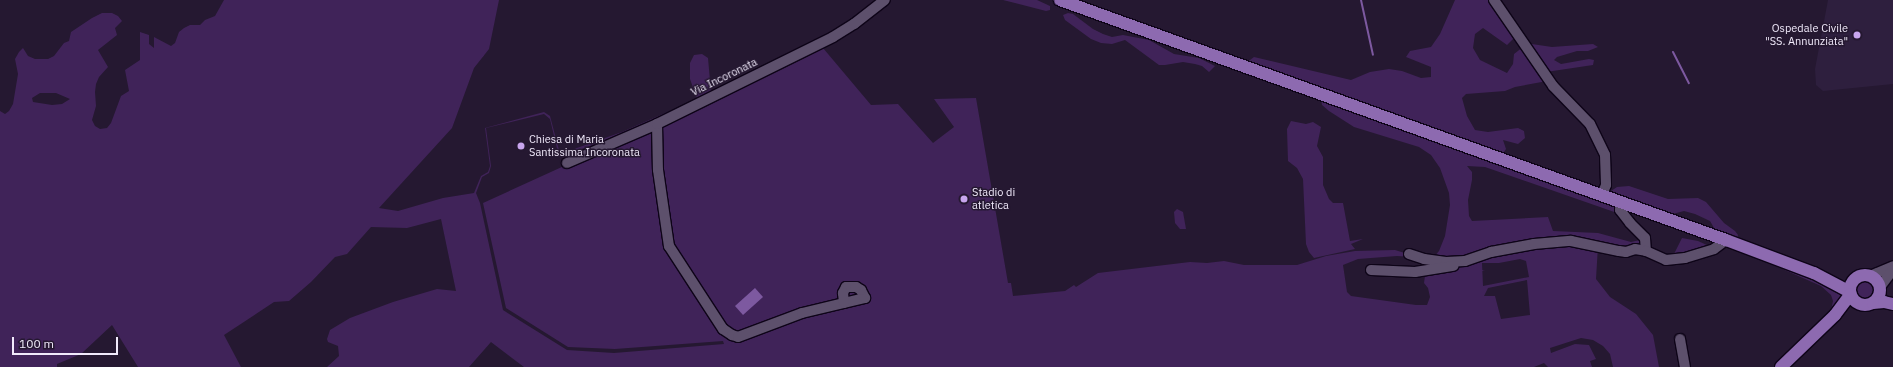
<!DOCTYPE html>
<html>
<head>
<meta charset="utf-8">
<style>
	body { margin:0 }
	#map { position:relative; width:1893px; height:367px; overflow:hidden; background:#251831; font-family:"IBM Plex Sans",sans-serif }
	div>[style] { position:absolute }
	.built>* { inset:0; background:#2e1f3e }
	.green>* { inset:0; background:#402359 }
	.round { border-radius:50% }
	.water>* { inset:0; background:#7d59a0 }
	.stream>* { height:2px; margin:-1px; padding:0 1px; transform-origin:1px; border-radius:1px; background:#7d59a0 }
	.roads { filter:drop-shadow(1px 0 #0e0418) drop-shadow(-1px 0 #0e0418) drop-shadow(0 1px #0e0418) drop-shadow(0 -1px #0e0418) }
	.minor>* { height:10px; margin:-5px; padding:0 5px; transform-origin:5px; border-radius:5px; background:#5d506c }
	.major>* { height:12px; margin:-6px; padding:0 6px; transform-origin:6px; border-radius:6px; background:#8d6ab0 }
	.major>.ring { margin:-6px; padding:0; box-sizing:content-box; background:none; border:12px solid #8d6ab0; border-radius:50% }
	.dots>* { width:11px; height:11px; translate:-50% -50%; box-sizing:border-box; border:2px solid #251831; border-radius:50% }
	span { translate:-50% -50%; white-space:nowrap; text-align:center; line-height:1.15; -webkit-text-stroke:3px #251831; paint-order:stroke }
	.poi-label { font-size:11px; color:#f1eafb }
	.right { translate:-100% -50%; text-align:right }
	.left { translate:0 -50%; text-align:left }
	.street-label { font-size:11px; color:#f1eafb }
	.scale { position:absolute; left:12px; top:337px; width:106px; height:18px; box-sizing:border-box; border:2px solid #f1eafb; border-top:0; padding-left:5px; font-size:12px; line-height:14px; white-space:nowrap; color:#f1eafb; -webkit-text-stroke:3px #251831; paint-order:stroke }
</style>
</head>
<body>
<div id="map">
	<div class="built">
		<i style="clip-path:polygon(1828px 0,1893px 0,1893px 84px,1823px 91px,1816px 85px,1815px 69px)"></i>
	</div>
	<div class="green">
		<i style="clip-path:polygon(evenodd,224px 0,499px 0,489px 49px,474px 68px,452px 128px,379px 208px,398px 211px,443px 198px,474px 193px,481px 176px,488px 172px,490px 166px,485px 128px,544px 112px,550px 116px,560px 154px,622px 132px,697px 99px,690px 79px,690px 63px,694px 55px,702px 54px,708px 58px,711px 92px,841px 27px,865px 12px,878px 0,880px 0,865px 13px,841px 29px,648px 125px,559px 157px,550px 119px,544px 114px,486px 128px,491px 166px,489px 173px,482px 177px,476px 193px,480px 203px,503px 310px,567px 350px,614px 353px,724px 344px,723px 341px,615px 349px,568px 347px,506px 308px,483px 203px,823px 48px,871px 105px,898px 104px,933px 143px,954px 127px,934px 99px,976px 98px,1008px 283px,1011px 283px,1013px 296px,1065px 291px,1074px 285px,1076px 287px,1098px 273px,1190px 262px,1207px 263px,1224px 261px,1244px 265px,1297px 265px,1326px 256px,1355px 251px,1395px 250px,1424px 259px,1446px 262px,1465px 261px,1489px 253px,1464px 259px,1433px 258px,1439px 251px,1445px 236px,1450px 205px,1449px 193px,1440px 168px,1431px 155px,1419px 147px,1354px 127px,1329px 111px,1322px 105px,1321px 99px,1614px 204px,1620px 214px,1485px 167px,1467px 166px,1472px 172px,1472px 180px,1468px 200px,1469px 216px,1472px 221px,1548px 217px,1553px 231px,1598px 233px,1631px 242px,1640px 240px,1640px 243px,1626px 250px,1571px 239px,1535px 242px,1492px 251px,1571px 241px,1598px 246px,1596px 279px,1610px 297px,1636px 314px,1653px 335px,1659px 367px,1613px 367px,1610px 354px,1603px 346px,1593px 340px,1581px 338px,1550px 348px,1551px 353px,1575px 344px,1589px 345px,1596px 359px,1590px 361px,1592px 367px,1548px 367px,1544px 363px,1534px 367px,524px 367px,491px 342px,469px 367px,327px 367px,339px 356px,338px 346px,328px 342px,327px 339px,330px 330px,350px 318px,393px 302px,437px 289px,456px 291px,441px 219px,407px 228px,371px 227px,347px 254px,335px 257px,311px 282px,289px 301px,274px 302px,224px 335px,241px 367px,138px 367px,112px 325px,81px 354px,57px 364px,57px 367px,0 367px,0 111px,5px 114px,9px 111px,13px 104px,18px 74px,15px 59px,19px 52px,23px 48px,28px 56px,35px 59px,48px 59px,54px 56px,64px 43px,69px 41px,71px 32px,92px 18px,102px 13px,112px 13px,118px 16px,122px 21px,115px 28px,117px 35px,98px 50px,108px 67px,99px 77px,96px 84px,95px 92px,96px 106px,92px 120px,95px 126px,100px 129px,107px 128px,111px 123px,121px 96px,129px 91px,125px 70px,140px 60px,140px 32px,149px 35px,149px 44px,154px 48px,154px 37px,171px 46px,175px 43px,179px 32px,184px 28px,190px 25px,200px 25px,205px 20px,215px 16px,224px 0,40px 93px,56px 93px,70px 99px,62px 104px,52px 105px,33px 102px,32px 98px,40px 93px,224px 0,1397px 256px,1412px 257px,1427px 261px,1424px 283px,1428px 288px,1430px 297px,1427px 305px,1416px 305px,1351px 296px,1347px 292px,1343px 265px,1358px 259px,1397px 256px,224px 0,1520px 259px,1526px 261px,1529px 277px,1483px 286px,1482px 263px,1499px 263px,1520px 259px,224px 0,1527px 280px,1530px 315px,1501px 319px,1495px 296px,1484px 296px,1488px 288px,1527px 280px)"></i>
		<i style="clip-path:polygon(1003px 0,1037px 0,1050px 6px,1050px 10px,1046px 11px)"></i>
		<i style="clip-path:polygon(1455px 0,1491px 0,1516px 36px,1507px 45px,1483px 28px,1475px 34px,1473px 48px,1480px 60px,1507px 73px,1513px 64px,1514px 54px,1523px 47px,1547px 81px,1515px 87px,1505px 91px,1466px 94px,1462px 98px,1467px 116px,1475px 130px,1488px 132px,1518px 128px,1524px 131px,1525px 138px,1518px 144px,1503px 140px,1506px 149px,1502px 155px,1246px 63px,1254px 57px,1351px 80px,1370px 72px,1389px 69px,1402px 71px,1421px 78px,1431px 77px,1431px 67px,1406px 57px,1410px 51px,1431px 47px,1440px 34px)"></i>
		<i style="clip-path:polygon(1068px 13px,1073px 14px,1093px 29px,1103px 34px,1112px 37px,1123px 35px,1149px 40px,1174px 54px,1199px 58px,1215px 66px,1209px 72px,1202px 66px,1195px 64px,1183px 62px,1165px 65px,1159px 65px,1125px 40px,1112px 44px,1101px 43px,1091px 39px,1065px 20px,1063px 15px)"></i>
		<i style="clip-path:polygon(1525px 43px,1552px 47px,1593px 44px,1598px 47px,1588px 51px,1577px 51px,1557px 57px,1554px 60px,1561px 64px,1589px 59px,1594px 60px,1593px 65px,1546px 72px)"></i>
		<i style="clip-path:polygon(1291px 121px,1306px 124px,1313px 122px,1321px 127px,1317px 146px,1323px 157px,1323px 185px,1329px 199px,1333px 203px,1343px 203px,1350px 241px,1363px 239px,1351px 244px,1355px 249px,1314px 258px,1309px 252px,1306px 244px,1303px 179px,1297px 168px,1288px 161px,1287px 129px)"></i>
		<i style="clip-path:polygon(1629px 186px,1668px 199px,1698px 198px,1706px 202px,1724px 223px,1735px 231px,1738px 235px,1737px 241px,1717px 233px,1710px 221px,1695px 214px,1684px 211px,1669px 215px,1608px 193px,1617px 187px)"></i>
		<i style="clip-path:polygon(1177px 209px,1183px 212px,1186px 229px,1180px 229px,1175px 223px,1174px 212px)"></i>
		<i style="clip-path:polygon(1682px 238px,1698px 241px,1709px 246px,1672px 258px)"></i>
		<i style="clip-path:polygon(1746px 253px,1841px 290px,1844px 293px,1831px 310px,1833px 301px,1831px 295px,1821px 286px)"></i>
		<i class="round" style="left:1857px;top:282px;width:16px;height:16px"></i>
	</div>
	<div class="water">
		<i style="clip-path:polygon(755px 288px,763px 297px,743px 315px,735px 306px)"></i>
	</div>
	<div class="stream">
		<i style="left:1361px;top:0;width:56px;rotate:77.7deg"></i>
		<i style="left:1673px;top:52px;width:35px;rotate:63deg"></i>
	</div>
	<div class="roads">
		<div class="minor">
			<i style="left:1494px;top:0;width:104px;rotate:55.5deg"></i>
			<i style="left:1553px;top:86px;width:53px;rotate:45.8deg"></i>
			<i style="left:1590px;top:124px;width:34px;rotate:64deg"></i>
			<i style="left:1605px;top:155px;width:30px;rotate:88deg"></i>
			<i style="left:1606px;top:185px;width:11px;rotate:112deg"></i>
			<i style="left:657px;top:124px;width:46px;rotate:88.8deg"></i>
			<i style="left:658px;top:170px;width:77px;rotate:81.8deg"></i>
			<i style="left:669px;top:246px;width:99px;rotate:57deg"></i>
			<i style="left:723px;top:329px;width:11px;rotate:34deg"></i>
			<i style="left:732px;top:335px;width:6px;rotate:18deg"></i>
			<i style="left:738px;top:337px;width:68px;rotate:-20.6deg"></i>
			<i style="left:802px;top:313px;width:65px;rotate:-13.4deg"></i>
			<i style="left:865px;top:298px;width:9px;rotate:-117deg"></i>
			<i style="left:861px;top:290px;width:6px;rotate:-149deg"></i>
			<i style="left:856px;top:287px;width:10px;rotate:180deg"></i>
			<i style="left:846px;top:287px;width:7px;rotate:117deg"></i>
			<i style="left:843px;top:293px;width:10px;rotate:84deg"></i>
			<i style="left:567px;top:163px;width:98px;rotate:-23.4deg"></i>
			<i style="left:657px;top:124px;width:196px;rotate:-26.3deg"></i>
			<i style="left:833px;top:37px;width:25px;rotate:-32deg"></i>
			<i style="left:854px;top:24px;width:39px;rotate:-38deg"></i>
			<i style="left:1621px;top:202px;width:8px;rotate:97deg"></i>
			<i style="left:1620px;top:210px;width:16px;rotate:52deg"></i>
			<i style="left:1630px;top:223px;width:21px;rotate:45deg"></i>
			<i style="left:1645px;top:238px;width:13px;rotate:86deg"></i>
			<i style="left:1409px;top:254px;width:16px;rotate:18deg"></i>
			<i style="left:1424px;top:259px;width:22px;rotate:8deg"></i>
			<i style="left:1446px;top:262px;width:19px;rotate:-3deg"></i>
			<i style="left:1465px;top:261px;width:28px;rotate:-19deg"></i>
			<i style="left:1491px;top:252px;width:44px;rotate:-10.5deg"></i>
			<i style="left:1534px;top:244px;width:37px;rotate:-5deg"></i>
			<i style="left:1571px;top:241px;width:49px;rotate:11.8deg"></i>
			<i style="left:1619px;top:251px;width:7px;rotate:8deg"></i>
			<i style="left:1626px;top:252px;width:9px;rotate:-18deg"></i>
			<i style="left:1635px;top:249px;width:11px;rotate:10deg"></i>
			<i style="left:1646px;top:251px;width:22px;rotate:24deg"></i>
			<i style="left:1666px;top:260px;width:19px;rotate:-6deg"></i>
			<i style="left:1685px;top:258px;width:30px;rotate:-17deg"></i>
			<i style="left:1714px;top:249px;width:15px;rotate:-37deg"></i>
			<i style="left:1371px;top:270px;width:44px;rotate:2.6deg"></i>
			<i style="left:1415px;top:272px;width:39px;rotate:-9deg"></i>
			<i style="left:1870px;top:276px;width:25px;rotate:-23deg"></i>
			<i style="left:1880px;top:287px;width:21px;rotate:-53deg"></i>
			<i style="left:1680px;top:339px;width:28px;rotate:80deg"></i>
		</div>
		<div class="major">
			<i style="left:1060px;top:0;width:708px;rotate:19.82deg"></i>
			<i style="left:1726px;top:240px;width:94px;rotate:20.6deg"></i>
			<i style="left:1814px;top:273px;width:41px;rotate:27.8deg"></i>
			<i class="ring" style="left:1850px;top:275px;width:18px;height:18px"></i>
			<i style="left:1873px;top:303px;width:11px;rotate:-5deg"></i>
			<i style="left:1884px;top:302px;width:9px;rotate:13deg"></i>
			<i style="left:1781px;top:367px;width:75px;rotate:-43.9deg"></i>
			<i style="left:1835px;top:315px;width:26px;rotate:-53deg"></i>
		</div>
	</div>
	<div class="dots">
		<i style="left:1857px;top:35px;background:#c8a5ee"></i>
		<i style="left:521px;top:146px;background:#c8a5ee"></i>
		<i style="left:964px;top:199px;background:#c8a5ee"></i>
	</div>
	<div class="poi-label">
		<span class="right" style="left:1848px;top:35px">Ospedale Civile<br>"SS. Annunziata"</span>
		<span class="left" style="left:529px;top:146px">Chiesa di Maria<br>Santissima Incoronata</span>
		<span class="left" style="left:972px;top:199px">Stadio di<br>atletica</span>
	</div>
	<div class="street-label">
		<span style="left:724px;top:77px;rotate:-26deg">Via Incoronata</span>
	</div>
	<div class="scale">100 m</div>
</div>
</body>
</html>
